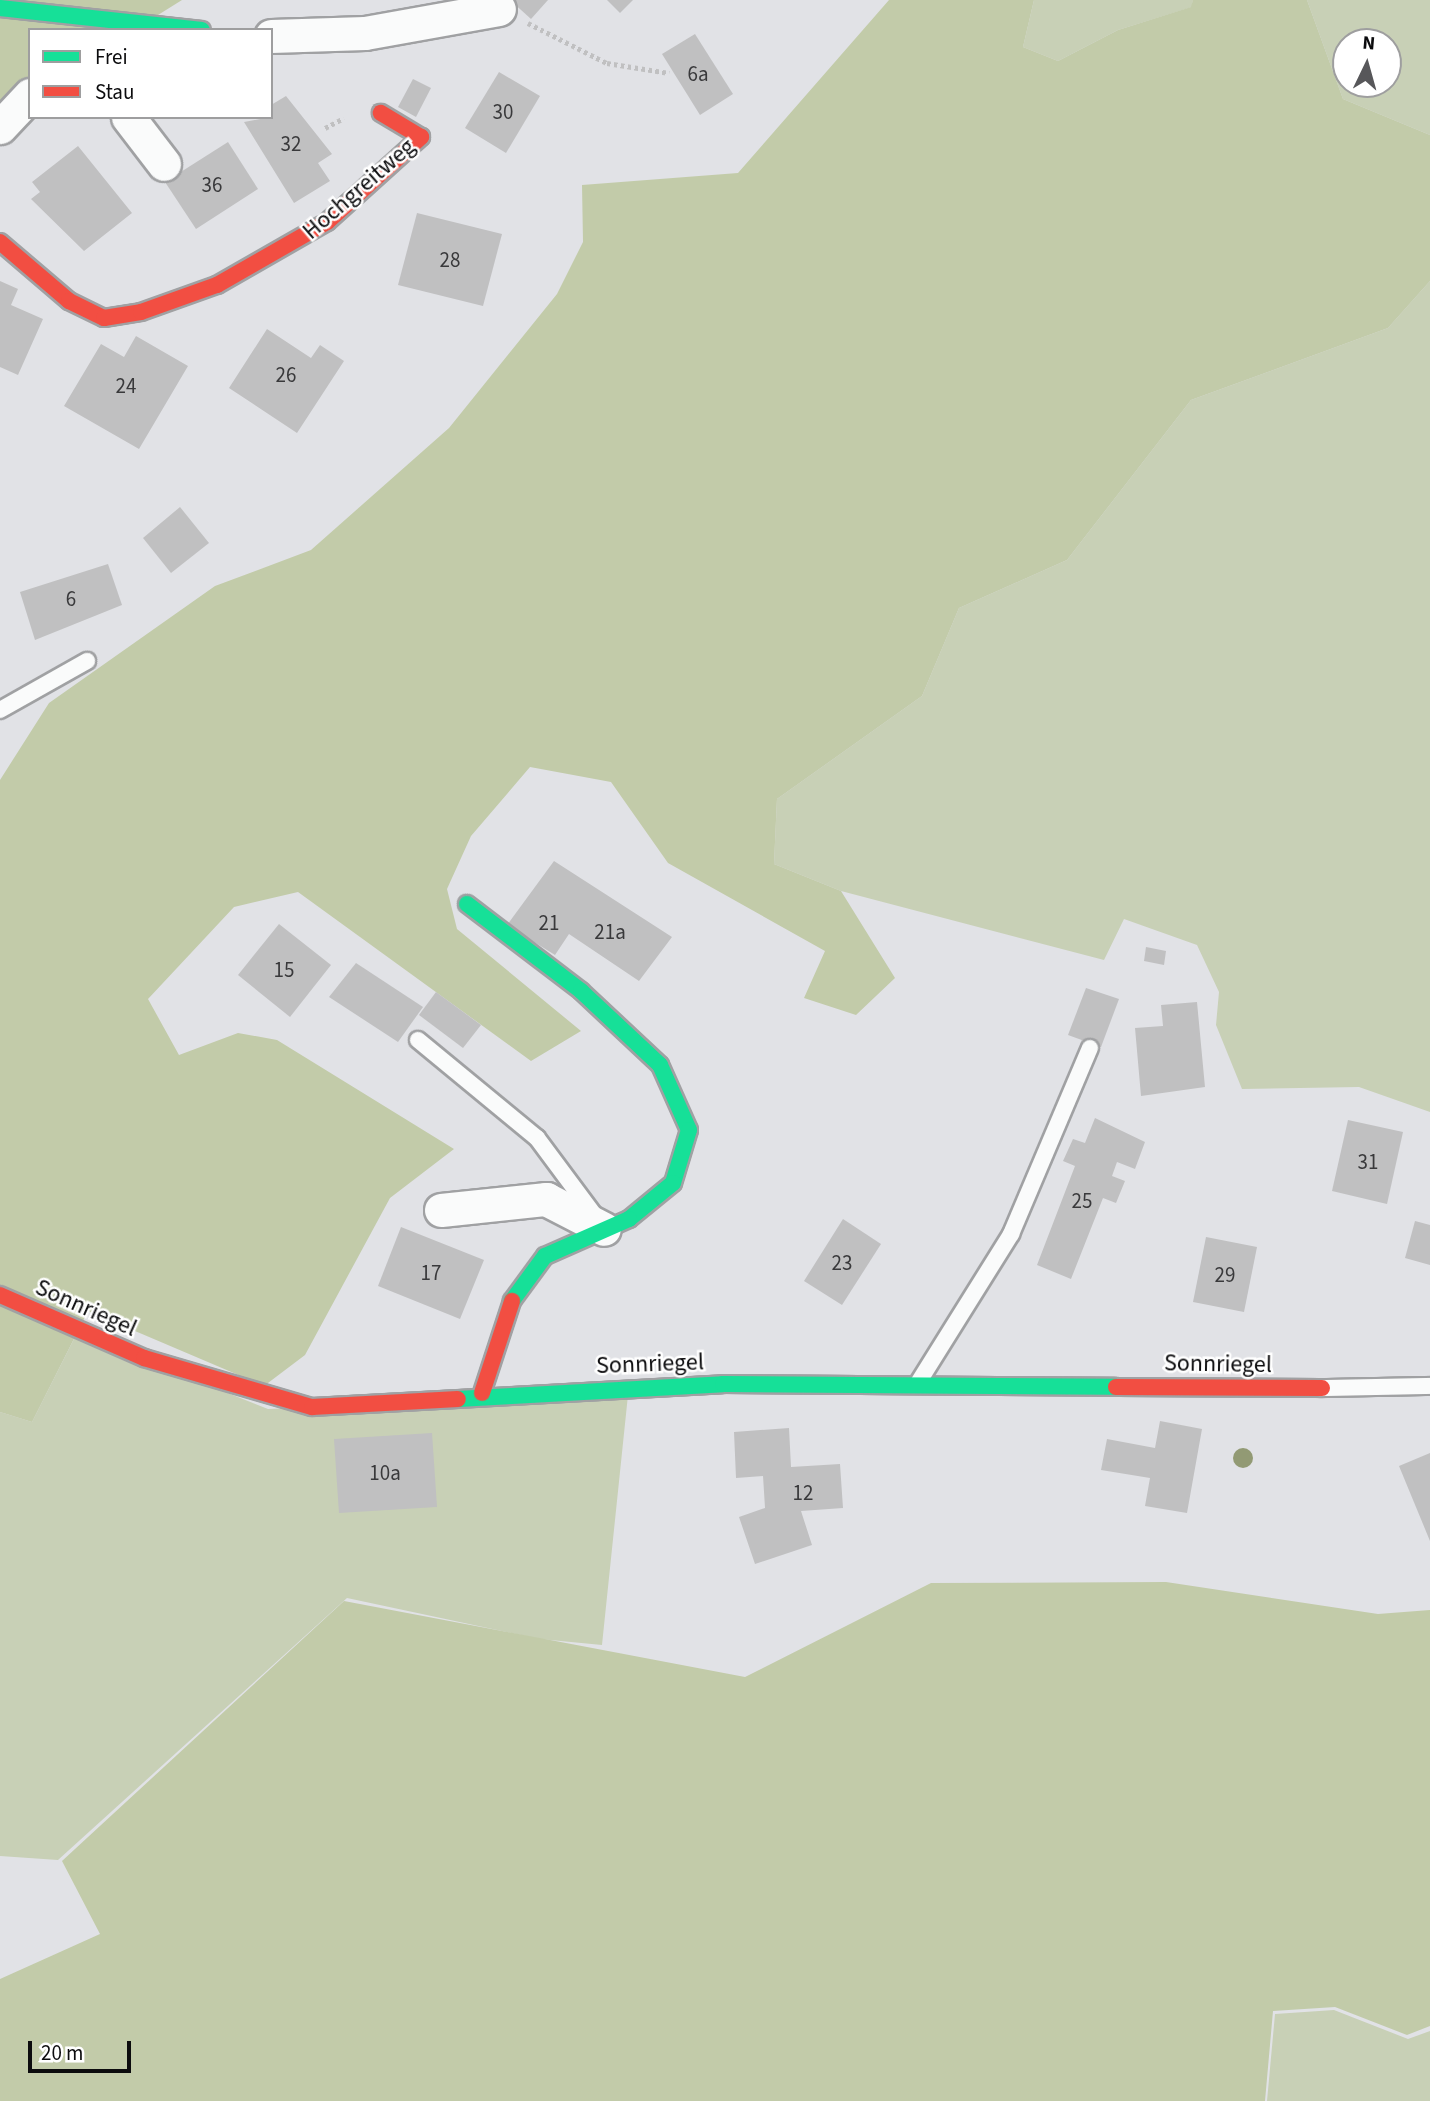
<!DOCTYPE html>
<html>
<head>
<meta charset="utf-8">
<style>
	body { margin:0 }
	#map { position:relative; width:1430px; height:2101px; overflow:hidden; background:#e1e2e6; font-family:"Source Sans 3",sans-serif }
	div>[style] { position:absolute }
	.green>* { inset:0; background:#c8d0b6 }
	.forest>* { inset:0; background:#c2cba9 }
	.building>* { inset:0; background:#c0c0c1 }
	.path>* { height:4.5px; margin-top:-2.25px; transform-origin:0; background:repeating-linear-gradient(90deg,#c0c0c1 0 3.5px,transparent 0 7px) }
	.roads { filter:drop-shadow(2px 0 #a0a1a3) drop-shadow(-2px 0 #a0a1a3) drop-shadow(0 2px #a0a1a3) drop-shadow(0 -2px #a0a1a3) }
	.lane>* { height:16px; margin:-8px; padding:0 8px; transform-origin:8px; border-radius:8px; background:#fafbfb }
	.street>* { height:33px; margin:-16.5px; padding:0 16.5px; transform-origin:16.5px; border-radius:16.5px; background:#fafbfb }
	.fast>* { height:16px; margin:-8px; padding:0 8px; transform-origin:8px; border-radius:8px; background:#16e098 }
	.jam>* { height:16px; margin:-8px; padding:0 8px; transform-origin:8px; border-radius:8px; background:#f24e42 }
	.trees>* { width:20px; height:20px; margin:-10px; border-radius:50%; background:#929a74 }
	span { translate:-50% -50%; white-space:nowrap; text-align:center; line-height:1.15; -webkit-text-stroke:5px #fff; paint-order:stroke }
	.number-label { font-size:21px; color:#39393b }
	.number-label span { -webkit-text-stroke-width:0 }
	.street-label { font-size:24px; color:#0c0c0e }
	.legend { position:absolute; left:28px; top:28px; width:245px; height:91px; box-sizing:border-box; background:#fff; border:2px solid #9e9e9f; margin:0; padding:9px 12px; list-style:none; font-size:21px; color:#0c0c0e }
	.legend li { display:flex; align-items:center; gap:14px; height:35px }
	.legend b { width:35px; border:2px solid #9e9e9f }
	.north { position:absolute; left:1332px; top:28px; width:70px; height:70px; box-sizing:border-box; background:#fff; border:2px solid #9e9e9f; border-radius:50%; rotate:5deg; font-size:19px; font-weight:700; line-height:28px; text-align:center; color:#0c0c0e }
	.north::after { content:''; display:block; margin:auto; width:24px; height:32px; background:#57575a; clip-path:polygon(50% 0,100% 100%,50% 72%,0 100%) }
	.scale { position:absolute; left:28px; top:2041px; width:103px; height:32px; box-sizing:border-box; border:4px solid #0c0c0e; border-top:0; padding-left:9px; font-size:21px; line-height:24px; white-space:nowrap; color:#0c0c0e; -webkit-text-stroke:5px #fff; paint-order:stroke }
</style>
</head>
<body>
<div id="map">
	<div class="green">
		<i style="clip-path:polygon(1034px 0,1193px 0,1192px 7px,1118px 30px,1058px 61px,1023px 47px)"></i>
		<i style="clip-path:polygon(evenodd,1307px 0,1430px 0,1430px 135px,1343px 99px,1307px 0,1346px 42px,1388px 42px,1388px 84px,1346px 84px,1346px 42px)"></i>
		<i style="clip-path:polygon(1430px 281px,1430px 1112px,1359px 1087px,1242px 1089px,1216px 1025px,1219px 992px,1197px 945px,1124px 919px,1104px 960px,841px 891px,774px 864px,777px 799px,922px 696px,959px 608px,1067px 560px,1191px 400px,1388px 328px)"></i>
		<i style="clip-path:polygon(77px 1333px,268px 1409px,628px 1395px,602px 1645px,540px 1639px,347px 1598px,58px 1860px,0 1856px,0 1412px,32px 1422px)"></i>
		<i style="clip-path:polygon(1334px 2010px,1408px 2039px,1430px 2031px,1430px 2101px,1267px 2101px,1275px 2014px)"></i>
	</div>
	<div class="forest">
		<i style="clip-path:polygon(0 0,182px 0,134px 30px,30px 30px,30px 88px,0 105px)"></i>
		<i style="clip-path:polygon(889px 0,1034px 0,1023px 47px,1058px 61px,1118px 30px,1191px 7px,1193px 0,1307px 0,1343px 99px,1430px 135px,1430px 281px,1388px 328px,1191px 400px,1067px 560px,959px 608px,922px 696px,777px 799px,774px 864px,841px 891px,895px 978px,856px 1015px,804px 998px,825px 951px,668px 863px,611px 782px,530px 767px,471px 836px,447px 889px,457px 929px,581px 1031px,531px 1061px,298px 892px,234px 907px,148px 999px,179px 1055px,238px 1033px,277px 1040px,454px 1149px,390px 1198px,305px 1355px,264px 1386px,88px 1311px,32px 1422px,0 1412px,0 780px,49px 703px,215px 586px,311px 550px,449px 428px,557px 294px,583px 242px,582px 185px,738px 173px)"></i>
		<i style="clip-path:polygon(1166px 1582px,1378px 1614px,1430px 1610px,1430px 2026px,1407px 2035px,1335px 2007px,1273px 2011px,1265px 2101px,0 2101px,0 1979px,100px 1934px,62px 1861px,344px 1601px,745px 1677px,931px 1583px)"></i>
	</div>
	<div class="building">
		<i style="clip-path:polygon(510px 0,548px 0,531px 19px)"></i>
		<i style="clip-path:polygon(607px 0,633px 0,620px 13px)"></i>
		<i style="clip-path:polygon(695px 34px,733px 94px,700px 115px,662px 54px)"></i>
		<i style="clip-path:polygon(499px 72px,540px 96px,506px 153px,465px 128px)"></i>
		<i style="clip-path:polygon(413px 79px,431px 88px,416px 117px,398px 107px)"></i>
		<i style="clip-path:polygon(286px 96px,332px 154px,318px 163px,330px 181px,294px 203px,244px 122px,271px 117px,271px 105px)"></i>
		<i style="clip-path:polygon(228px 142px,258px 189px,196px 229px,165px 182px)"></i>
		<i style="clip-path:polygon(78px 146px,132px 213px,84px 251px,31px 199px,40px 192px,32px 182px)"></i>
		<i style="clip-path:polygon(417px 213px,502px 234px,483px 306px,398px 285px)"></i>
		<i style="clip-path:polygon(0 281px,18px 289px,11px 305px,43px 319px,18px 375px,0 367px)"></i>
		<i style="clip-path:polygon(267px 329px,311px 358px,320px 345px,344px 361px,297px 433px,229px 388px)"></i>
		<i style="clip-path:polygon(136px 336px,188px 366px,139px 449px,64px 406px,101px 344px,124px 357px)"></i>
		<i style="clip-path:polygon(180px 507px,209px 543px,171px 573px,143px 538px)"></i>
		<i style="clip-path:polygon(108px 564px,122px 605px,35px 640px,20px 592px)"></i>
		<i style="clip-path:polygon(554px 861px,672px 937px,639px 981px,569px 934px,555px 955px,507px 925px)"></i>
		<i style="clip-path:polygon(279px 924px,331px 965px,290px 1017px,238px 975px)"></i>
		<i style="clip-path:polygon(1146px 947px,1166px 951px,1164px 965px,1144px 961px)"></i>
		<i style="clip-path:polygon(356px 963px,423px 1007px,398px 1042px,329px 997px)"></i>
		<i style="clip-path:polygon(1086px 988px,1119px 999px,1101px 1047px,1068px 1035px)"></i>
		<i style="clip-path:polygon(436px 992px,481px 1025px,463px 1048px,419px 1015px)"></i>
		<i style="clip-path:polygon(1197px 1002px,1205px 1087px,1141px 1096px,1135px 1028px,1163px 1026px,1161px 1005px)"></i>
		<i style="clip-path:polygon(1095px 1118px,1145px 1142px,1135px 1169px,1117px 1162px,1112px 1176px,1125px 1181px,1116px 1203px,1103px 1198px,1071px 1279px,1037px 1265px,1075px 1166px,1063px 1161px,1073px 1139px,1085px 1143px)"></i>
		<i style="clip-path:polygon(1348px 1120px,1403px 1132px,1387px 1204px,1332px 1191px)"></i>
		<i style="clip-path:polygon(843px 1219px,881px 1244px,842px 1305px,804px 1281px)"></i>
		<i style="clip-path:polygon(1415px 1221px,1430px 1225px,1430px 1265px,1405px 1258px)"></i>
		<i style="clip-path:polygon(401px 1227px,484px 1260px,460px 1319px,378px 1286px)"></i>
		<i style="clip-path:polygon(1206px 1237px,1257px 1247px,1244px 1312px,1193px 1302px)"></i>
		<i style="clip-path:polygon(1160px 1421px,1202px 1429px,1187px 1513px,1145px 1506px,1150px 1478px,1101px 1470px,1107px 1439px,1155px 1448px)"></i>
		<i style="clip-path:polygon(789px 1428px,791px 1467px,840px 1464px,843px 1508px,801px 1511px,812px 1545px,755px 1564px,739px 1517px,765px 1508px,763px 1476px,736px 1478px,734px 1432px)"></i>
		<i style="clip-path:polygon(432px 1433px,437px 1507px,339px 1513px,334px 1439px)"></i>
		<i style="clip-path:polygon(1430px 1453px,1430px 1541px,1399px 1466px)"></i>
	</div>
	<div class="path">
		<i style="left:528px;top:23px;width:89px;rotate:26.9deg"></i>
		<i style="left:607px;top:63px;width:63px;rotate:9.2deg"></i>
		<i style="left:325px;top:128px;width:21px;rotate:-28deg"></i>
	</div>
	<div class="roads">
		<div class="lane">
			<i style="left:0;top:710px;width:100px;rotate:-29.4deg"></i>
			<i style="left:418px;top:1040px;width:154px;rotate:39.5deg"></i>
			<i style="left:537px;top:1138px;width:97px;rotate:53.4deg"></i>
			<i style="left:918px;top:1383px;width:176px;rotate:-58deg"></i>
			<i style="left:1011px;top:1234px;width:202px;rotate:-67deg"></i>
			<i style="left:1322px;top:1388px;width:108px;rotate:-1.1deg"></i>
		</div>
		<div class="street">
			<i style="left:271px;top:36px;width:94px;rotate:-1.8deg"></i>
			<i style="left:365px;top:33px;width:136px;rotate:-10.2deg"></i>
			<i style="left:128px;top:117px;width:59px;rotate:52.5deg"></i>
			<i style="left:0;top:127px;width:44px;rotate:-46.8deg"></i>
			<i style="left:441px;top:1210px;width:106px;rotate:-6deg"></i>
			<i style="left:546px;top:1199px;width:65px;rotate:27.3deg"></i>
		</div>
		<div class="fast">
			<i style="left:0;top:8px;width:203px;rotate:6.2deg"></i>
			<i style="left:467px;top:904px;width:143px;rotate:37.3deg"></i>
			<i style="left:581px;top:991px;width:108px;rotate:43.1deg"></i>
			<i style="left:660px;top:1065px;width:71px;rotate:66deg"></i>
			<i style="left:689px;top:1130px;width:55px;rotate:106.8deg"></i>
			<i style="left:673px;top:1183px;width:57px;rotate:140.7deg"></i>
			<i style="left:629px;top:1219px;width:92px;rotate:156.2deg"></i>
			<i style="left:545px;top:1256px;width:56px;rotate:126.3deg"></i>
			<i style="left:458px;top:1399px;width:265px;rotate:-3.2deg"></i>
			<i style="left:723px;top:1384px;width:393px;rotate:0.4deg"></i>
		</div>
		<div class="jam">
			<i style="left:0;top:242px;width:91px;rotate:40.5deg"></i>
			<i style="left:69px;top:301px;width:39px;rotate:26deg"></i>
			<i style="left:104px;top:318px;width:37px;rotate:-9deg"></i>
			<i style="left:141px;top:312px;width:81px;rotate:-19.6deg"></i>
			<i style="left:217px;top:285px;width:127px;rotate:-29.8deg"></i>
			<i style="left:327px;top:222px;width:127px;rotate:-42.1deg"></i>
			<i style="left:421px;top:137px;width:47px;rotate:-149deg"></i>
			<i style="left:0;top:1295px;width:157px;rotate:23.6deg"></i>
			<i style="left:144px;top:1358px;width:175px;rotate:16.3deg"></i>
			<i style="left:312px;top:1407px;width:146px;rotate:-3.1deg"></i>
			<i style="left:1116px;top:1387px;width:206px;rotate:0.3deg"></i>
			<i style="left:482px;top:1393px;width:97px;rotate:-71.9deg"></i>
		</div>
	</div>
	<div class="trees">
		<i style="left:1243px;top:1458px"></i>
	</div>
	<div class="number-label">
		<span style="left:698px;top:74px">6a</span>
		<span style="left:503px;top:112px">30</span>
		<span style="left:291px;top:144px">32</span>
		<span style="left:212px;top:185px">36</span>
		<span style="left:450px;top:260px">28</span>
		<span style="left:286px;top:375px">26</span>
		<span style="left:126px;top:386px">24</span>
		<span style="left:71px;top:599px">6</span>
		<span style="left:549px;top:923px">21</span>
		<span style="left:610px;top:932px">21a</span>
		<span style="left:284px;top:970px">15</span>
		<span style="left:1368px;top:1162px">31</span>
		<span style="left:1082px;top:1201px">25</span>
		<span style="left:842px;top:1263px">23</span>
		<span style="left:431px;top:1273px">17</span>
		<span style="left:1225px;top:1275px">29</span>
		<span style="left:385px;top:1473px">10a</span>
		<span style="left:803px;top:1493px">12</span>
	</div>
	<div class="street-label">
		<span style="left:359px;top:189px;rotate:-41deg">Hochgreitweg</span>
		<span style="left:86px;top:1308px;rotate:24deg">Sonnriegel</span>
		<span style="left:650px;top:1364px;rotate:-2deg">Sonnriegel</span>
		<span style="left:1218px;top:1364px;rotate:1deg">Sonnriegel</span>
	</div>
	<ul class="legend">
	<li><b style="height:9px;background:#16e098"></b>Frei</li>
	<li><b style="height:9px;background:#f24e42"></b>Stau</li>
	</ul>
	<div class="north">N</div>
	<div class="scale">20 m</div>
</div>
</body>
</html>
